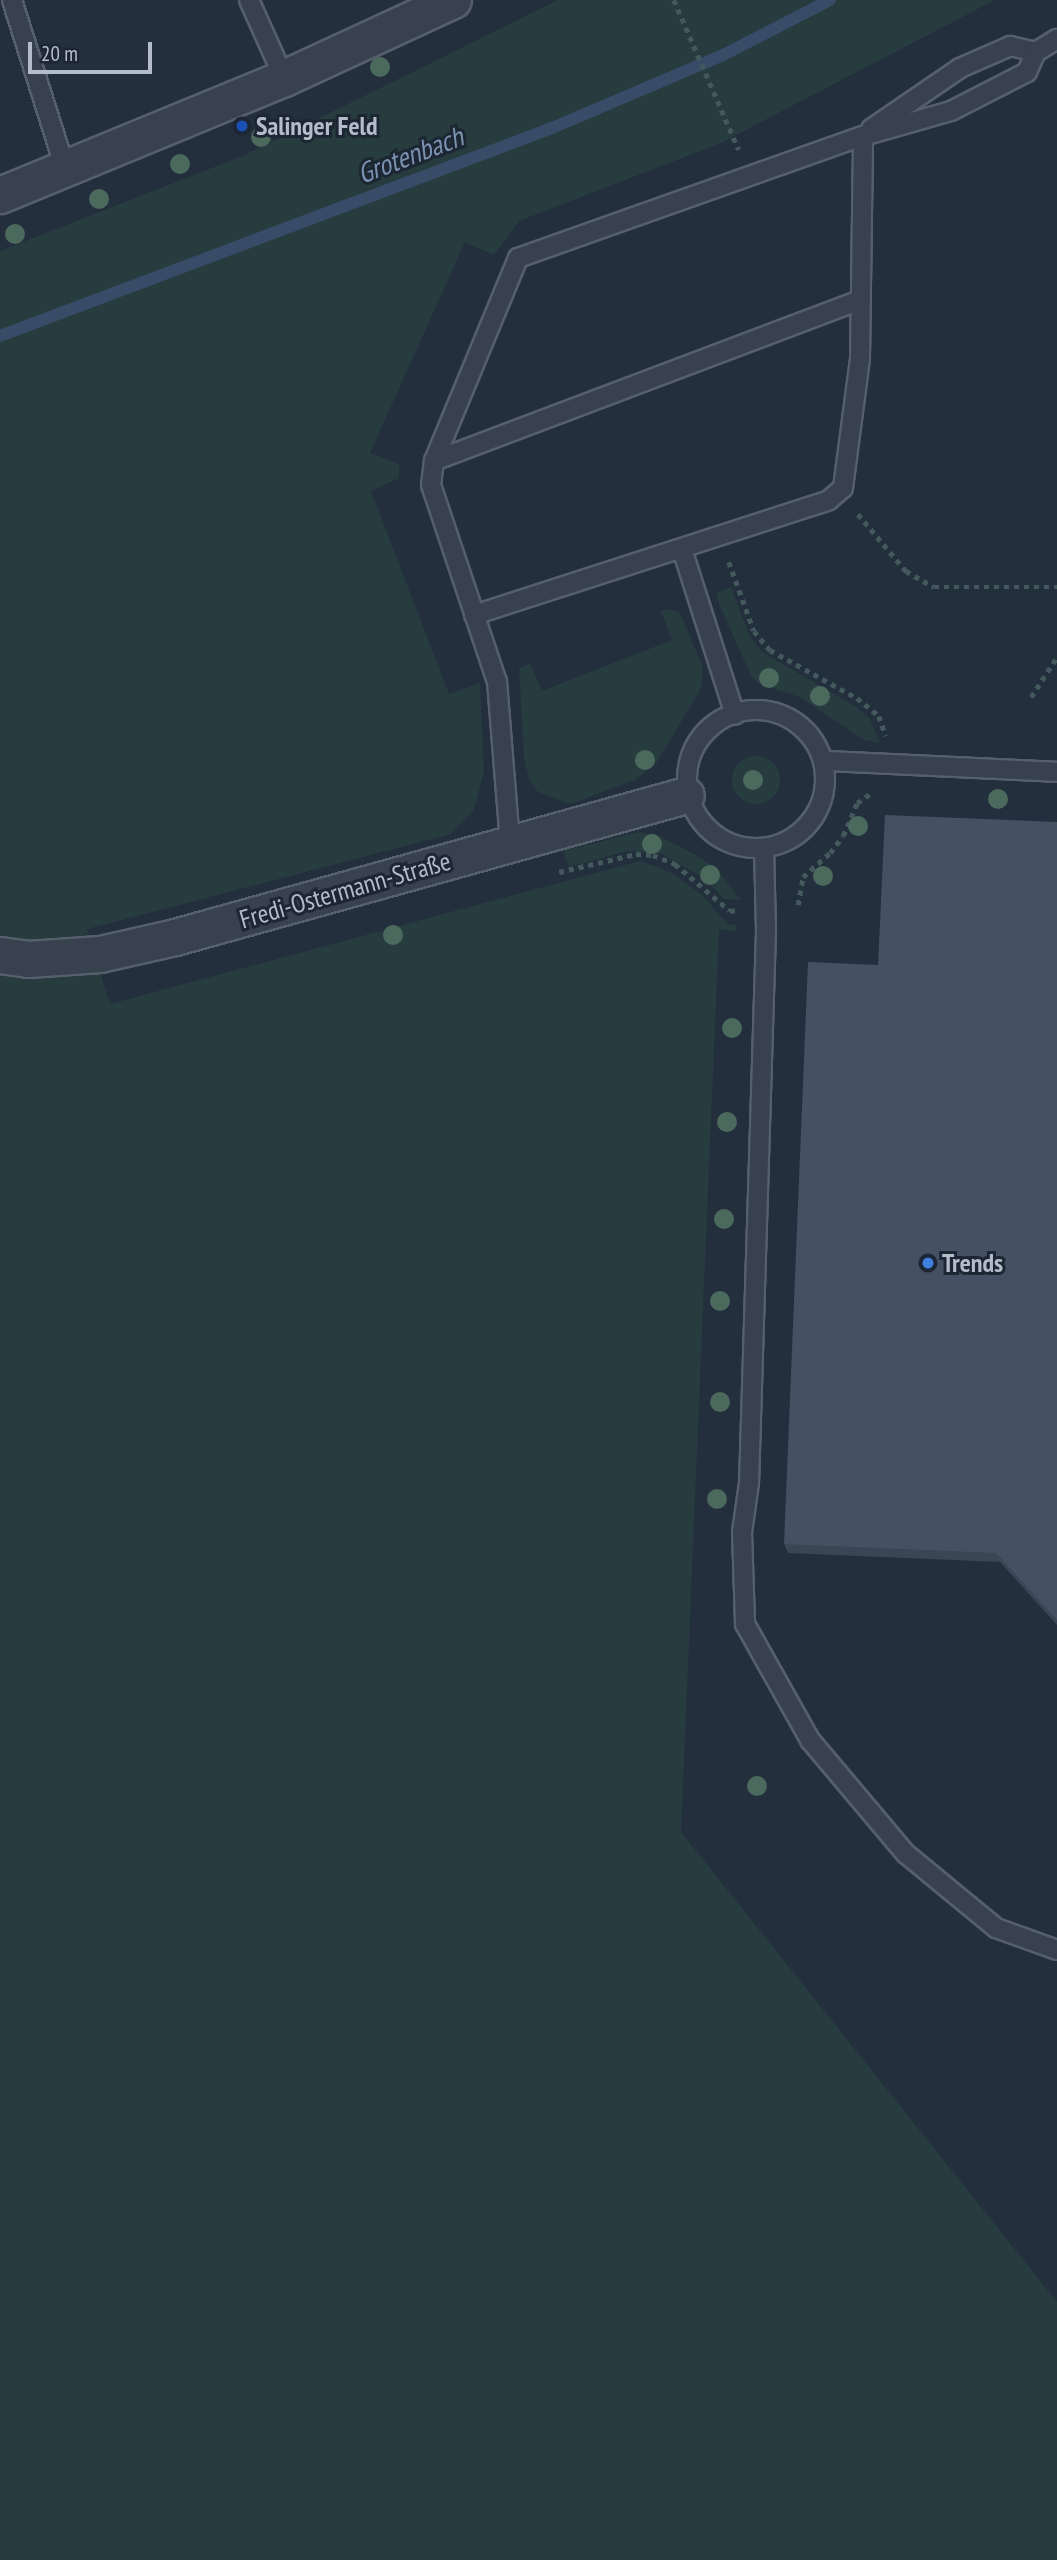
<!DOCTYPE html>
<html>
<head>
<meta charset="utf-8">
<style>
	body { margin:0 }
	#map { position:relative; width:1057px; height:2560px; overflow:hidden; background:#242f3e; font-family:"PT Sans Narrow",sans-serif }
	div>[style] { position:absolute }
	.green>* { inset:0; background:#263c3f }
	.round { border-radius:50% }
	.stream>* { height:12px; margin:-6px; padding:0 6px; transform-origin:6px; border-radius:6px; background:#394c67 }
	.path>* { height:4.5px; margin-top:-2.25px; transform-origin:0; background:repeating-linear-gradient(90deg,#44595c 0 5px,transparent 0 10px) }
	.roads { filter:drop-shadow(2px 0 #565f6c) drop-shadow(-2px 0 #565f6c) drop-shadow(0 2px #565f6c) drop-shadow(0 -2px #565f6c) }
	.lane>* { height:18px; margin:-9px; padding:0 9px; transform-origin:9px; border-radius:9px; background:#38414e }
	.lane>.ring { margin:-9px; padding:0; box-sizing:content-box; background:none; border:18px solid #38414e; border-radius:50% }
	.street>* { height:35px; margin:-17.5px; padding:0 17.5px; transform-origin:17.5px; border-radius:17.5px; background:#38414e }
	.trees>* { width:20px; height:20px; margin:-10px; border-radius:50%; background:#4b6a5d }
	.wall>* { inset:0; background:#3b4654 }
	.building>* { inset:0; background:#455162 }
	.dots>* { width:19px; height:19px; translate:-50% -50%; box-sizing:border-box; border:4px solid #1d2633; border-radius:50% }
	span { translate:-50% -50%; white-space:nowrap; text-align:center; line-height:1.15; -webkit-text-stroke:6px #1d2633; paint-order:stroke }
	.poi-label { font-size:26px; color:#b4bcc9; font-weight:700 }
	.left { translate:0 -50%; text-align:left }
	.street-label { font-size:26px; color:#b4bcc9 }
	.water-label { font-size:28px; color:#7c92b1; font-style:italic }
	.scale { position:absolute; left:28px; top:42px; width:124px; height:32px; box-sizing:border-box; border:4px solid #b4bcc9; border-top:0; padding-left:9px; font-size:21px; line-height:24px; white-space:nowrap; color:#b4bcc9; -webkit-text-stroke:5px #1d2633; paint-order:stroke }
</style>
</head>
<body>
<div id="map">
	<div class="green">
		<i style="clip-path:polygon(558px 0,995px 0,721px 143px,519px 221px,494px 255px,465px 242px,370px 453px,399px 464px,399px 478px,371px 491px,449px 694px,480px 683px,484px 772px,474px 810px,451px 834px,87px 929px,110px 1004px,640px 861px,671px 872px,702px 895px,728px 924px,736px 925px,736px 932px,719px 929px,681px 1832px,1057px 2302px,1057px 2560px,0 2560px,0 251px,245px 155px)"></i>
		<i style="clip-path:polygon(731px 587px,749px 635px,762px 652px,855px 706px,870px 719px,880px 743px,864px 740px,800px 697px,759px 684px,751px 676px,717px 599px,718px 592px)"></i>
		<i style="clip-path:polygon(672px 609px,680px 613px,703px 667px,701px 688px,657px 762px,635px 780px,570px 804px,538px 792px,529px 780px,524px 757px,519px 669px,530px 663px,542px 691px,672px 640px,661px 611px)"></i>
		<i class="round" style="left:732px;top:756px;width:48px;height:48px"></i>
		<i style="clip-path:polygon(638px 832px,657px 835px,696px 855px,718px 870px,741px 900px,724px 899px,704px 878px,662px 854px,628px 851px,569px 867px,563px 851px)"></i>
	</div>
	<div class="stream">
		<i style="left:0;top:336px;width:590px;rotate:-20.65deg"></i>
		<i style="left:552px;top:128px;width:186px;rotate:-23.1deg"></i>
		<i style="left:723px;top:55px;width:120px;rotate:-27.2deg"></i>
	</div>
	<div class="path">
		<i style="left:674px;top:0;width:163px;rotate:66.6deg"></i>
		<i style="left:858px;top:514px;width:75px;rotate:49.9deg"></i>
		<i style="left:906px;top:571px;width:32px;rotate:30deg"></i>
		<i style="left:934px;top:587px;width:123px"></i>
		<i style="left:729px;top:562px;width:73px;rotate:70.1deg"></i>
		<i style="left:754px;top:631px;width:25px;rotate:50deg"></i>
		<i style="left:770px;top:650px;width:99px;rotate:28.9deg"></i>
		<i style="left:857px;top:698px;width:28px;rotate:39deg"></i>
		<i style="left:879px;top:716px;width:21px;rotate:71deg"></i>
		<i style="left:1031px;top:697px;width:48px;rotate:-57deg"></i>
		<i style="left:559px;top:872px;width:79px;rotate:-13.2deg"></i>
		<i style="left:636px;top:854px;width:17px;rotate:3deg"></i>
		<i style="left:653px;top:855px;width:24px;rotate:22deg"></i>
		<i style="left:675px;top:864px;width:72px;rotate:40.5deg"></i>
		<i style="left:730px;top:911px;width:8px;rotate:-7deg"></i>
		<i style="left:798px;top:905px;width:28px;rotate:-80deg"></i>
		<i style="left:803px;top:877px;width:36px;rotate:-42deg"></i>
		<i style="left:830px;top:853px;width:21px;rotate:-53deg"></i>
		<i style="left:843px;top:836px;width:36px;rotate:-67deg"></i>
		<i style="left:857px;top:803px;width:16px;rotate:-35deg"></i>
	</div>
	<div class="roads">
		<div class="lane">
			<i style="left:12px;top:0;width:179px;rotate:72.5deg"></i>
			<i style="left:249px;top:0;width:85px;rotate:65.8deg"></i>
			<i style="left:871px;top:129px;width:108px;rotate:-34.4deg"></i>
			<i style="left:960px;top:68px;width:55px;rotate:-23.7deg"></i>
			<i style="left:1010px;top:46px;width:27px;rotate:13deg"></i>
			<i style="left:434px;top:461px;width:456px;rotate:-20.7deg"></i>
			<i style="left:682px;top:549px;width:174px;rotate:72.3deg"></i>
			<i style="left:474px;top:615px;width:373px;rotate:-17.9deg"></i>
			<i style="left:829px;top:500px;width:18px;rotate:-41deg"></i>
			<i style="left:843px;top:488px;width:131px;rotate:-82.5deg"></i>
			<i style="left:860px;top:358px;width:222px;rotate:-89.2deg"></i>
			<i class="ring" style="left:687px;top:710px;width:120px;height:120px"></i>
			<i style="left:826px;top:761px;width:231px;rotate:2.7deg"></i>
			<i style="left:510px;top:843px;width:162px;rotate:-94.6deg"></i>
			<i style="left:497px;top:682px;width:208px;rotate:-108.5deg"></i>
			<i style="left:431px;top:485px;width:24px;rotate:-83deg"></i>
			<i style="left:434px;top:461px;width:220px;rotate:-67.5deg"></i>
			<i style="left:518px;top:258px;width:366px;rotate:-19.5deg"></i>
			<i style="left:863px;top:136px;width:91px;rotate:-15.9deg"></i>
			<i style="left:951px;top:111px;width:85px;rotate:-27.2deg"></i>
			<i style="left:1027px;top:72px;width:22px;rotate:-66deg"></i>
			<i style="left:1036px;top:52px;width:25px;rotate:-32deg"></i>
			<i style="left:764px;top:848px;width:83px;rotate:88.6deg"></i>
			<i style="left:766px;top:931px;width:552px;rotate:91.76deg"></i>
			<i style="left:749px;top:1483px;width:49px;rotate:98.1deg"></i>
			<i style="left:742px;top:1532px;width:92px;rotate:88.1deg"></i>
			<i style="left:745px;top:1624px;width:133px;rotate:60.7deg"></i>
			<i style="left:810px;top:1740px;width:148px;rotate:49.9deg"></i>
			<i style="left:905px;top:1853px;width:118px;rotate:39.5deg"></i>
			<i style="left:996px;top:1928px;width:65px;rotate:19.8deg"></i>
		</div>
		<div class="street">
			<i style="left:0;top:195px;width:307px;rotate:-22.4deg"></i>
			<i style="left:284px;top:78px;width:186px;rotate:-24.8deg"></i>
			<i style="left:0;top:955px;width:28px;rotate:8deg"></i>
			<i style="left:28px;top:959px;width:72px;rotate:-4deg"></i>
			<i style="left:100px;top:954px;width:77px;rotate:-12.8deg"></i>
			<i style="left:175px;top:937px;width:530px;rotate:-15.53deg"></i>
		</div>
	</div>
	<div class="trees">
		<i style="left:380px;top:67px"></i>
		<i style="left:261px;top:137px"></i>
		<i style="left:180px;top:164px"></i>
		<i style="left:99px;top:199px"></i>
		<i style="left:15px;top:234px"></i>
		<i style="left:769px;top:678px"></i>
		<i style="left:820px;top:696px"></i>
		<i style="left:645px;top:760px"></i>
		<i style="left:753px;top:780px"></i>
		<i style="left:998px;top:799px"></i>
		<i style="left:858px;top:826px"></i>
		<i style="left:652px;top:844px"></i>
		<i style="left:710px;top:875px"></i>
		<i style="left:823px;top:876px"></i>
		<i style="left:393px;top:935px"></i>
		<i style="left:732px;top:1028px"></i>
		<i style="left:727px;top:1122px"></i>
		<i style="left:724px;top:1219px"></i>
		<i style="left:720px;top:1301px"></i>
		<i style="left:720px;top:1402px"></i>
		<i style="left:717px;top:1499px"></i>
		<i style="left:757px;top:1786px"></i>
	</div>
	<div class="wall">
		<i style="clip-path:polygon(1057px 822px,1057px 1625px,1000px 1562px,788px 1553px,784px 1544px,878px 965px)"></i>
	</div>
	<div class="building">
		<i style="clip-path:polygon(885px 815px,1057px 822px,1057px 1620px,996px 1553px,784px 1544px,808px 962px,878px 965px)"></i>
	</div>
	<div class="dots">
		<i style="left:242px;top:126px;background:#1a4fb4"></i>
		<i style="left:928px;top:1263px;background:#3f7fe0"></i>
	</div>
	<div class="poi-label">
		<span class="left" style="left:256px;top:126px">Salinger Feld</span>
		<span class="left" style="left:942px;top:1263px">Trends</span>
	</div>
	<div class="street-label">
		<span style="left:345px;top:890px;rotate:-16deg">Fredi-Ostermann-Straße</span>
	</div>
	<div class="water-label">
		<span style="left:410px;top:155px;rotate:-21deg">Grotenbach</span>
	</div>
	<div class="scale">20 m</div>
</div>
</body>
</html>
